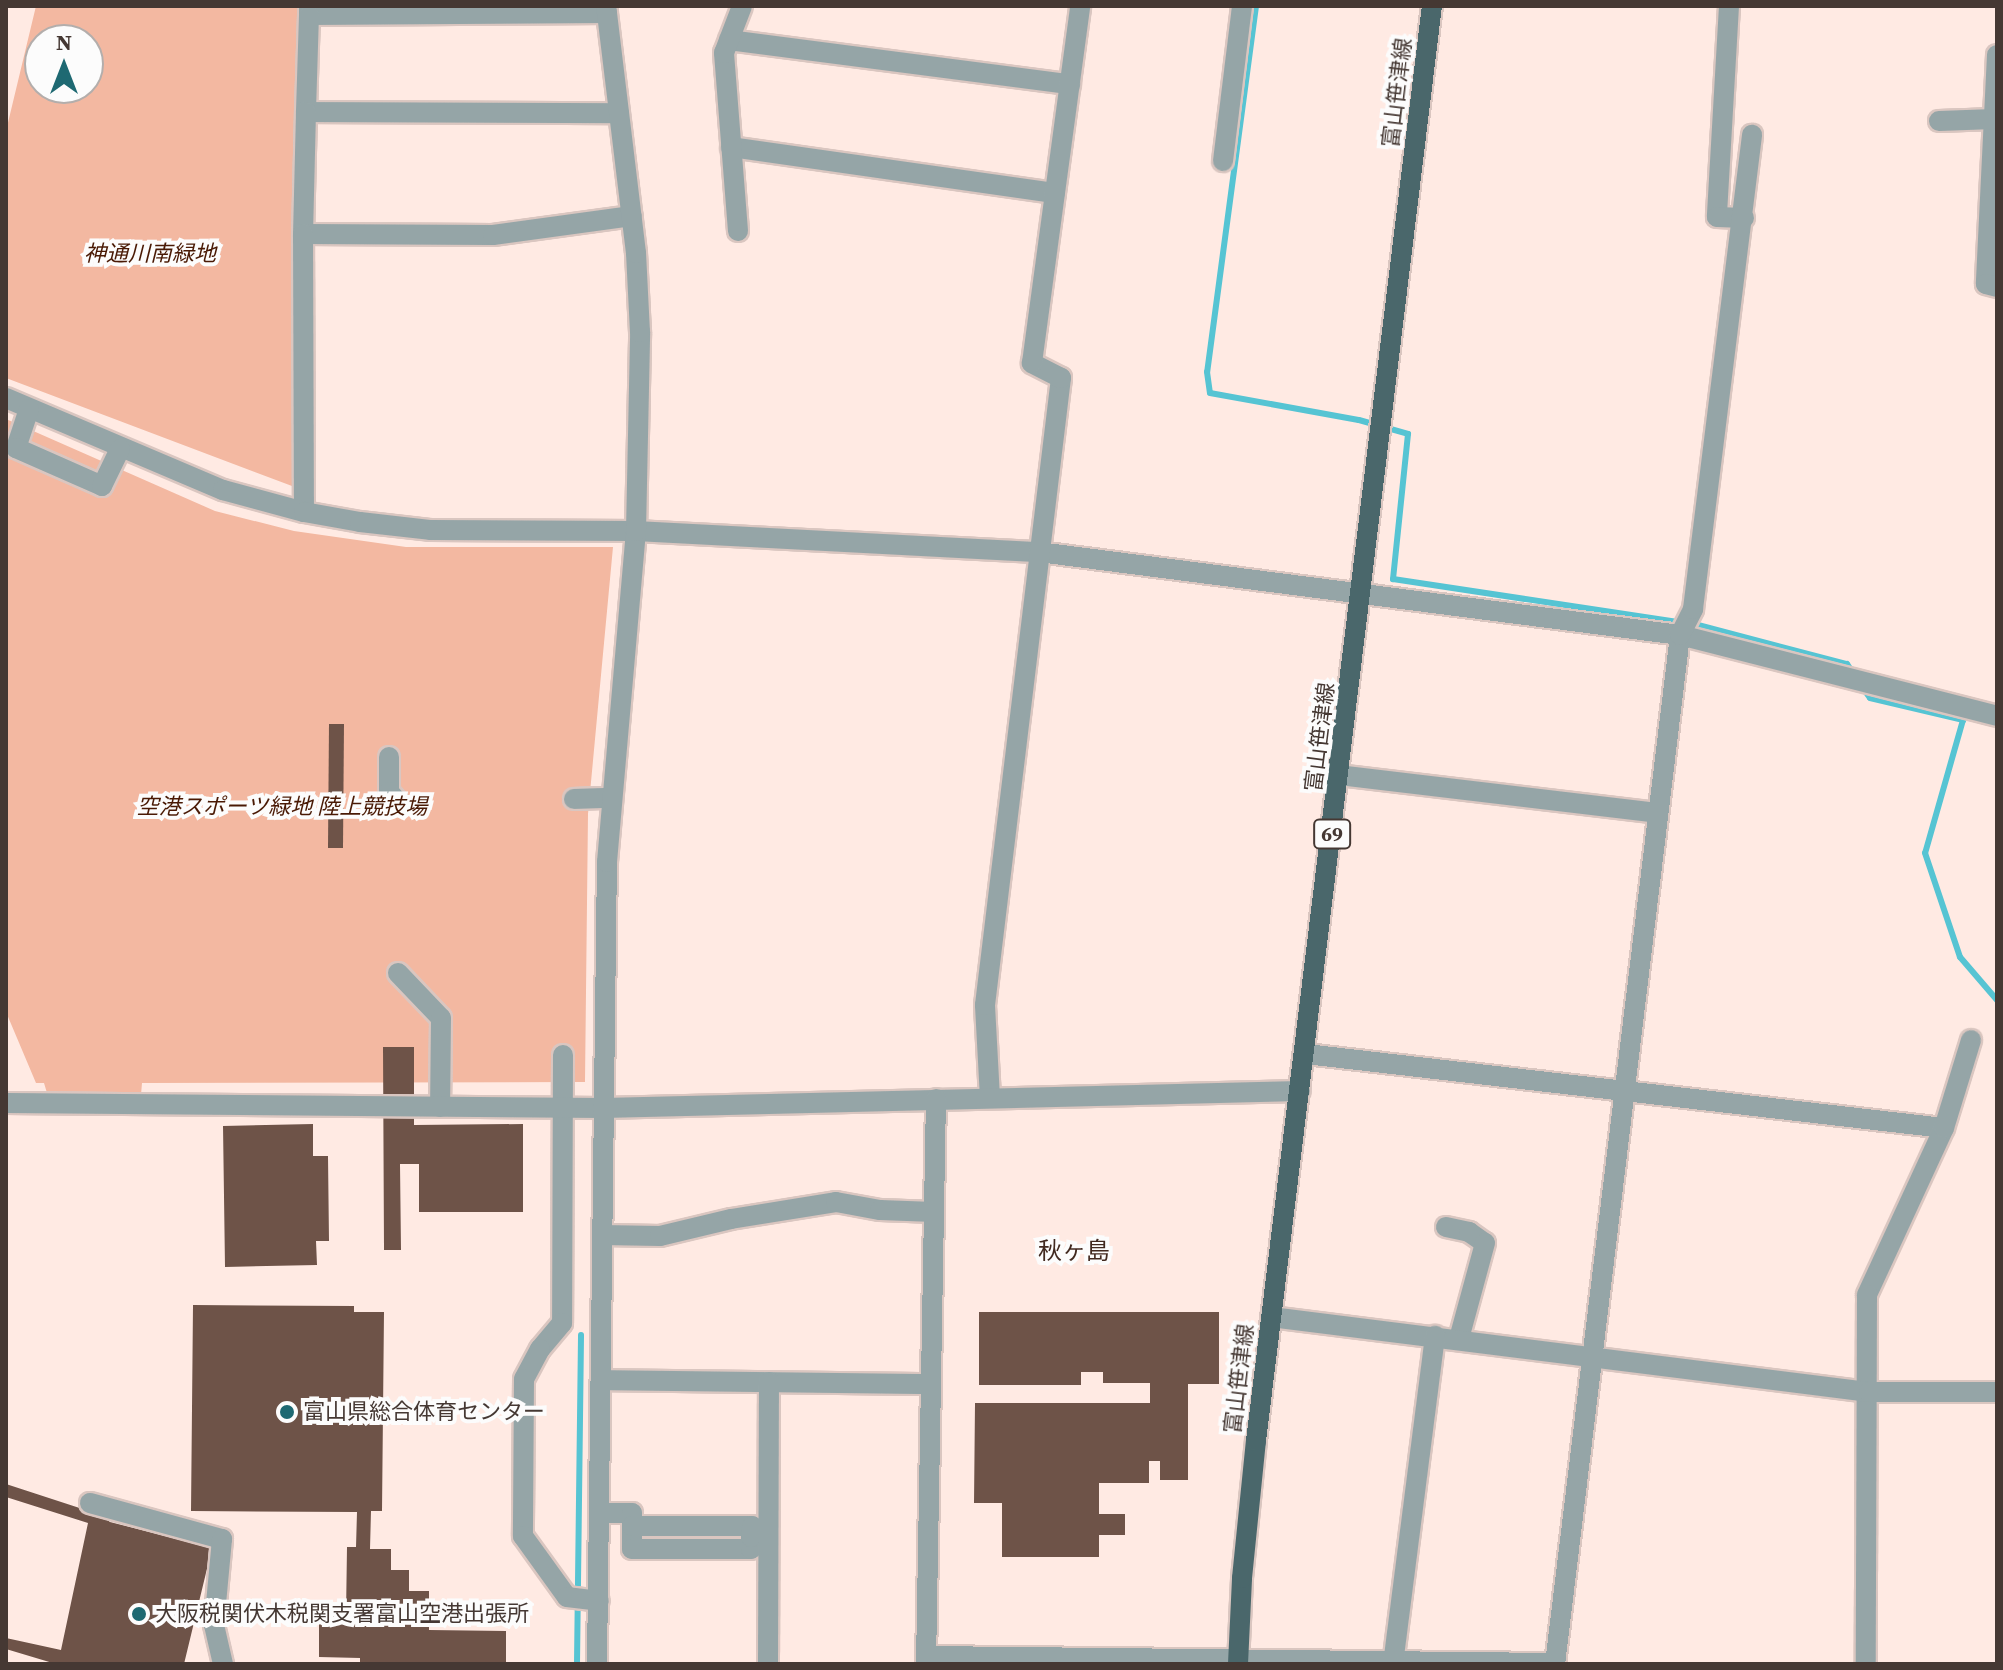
<!DOCTYPE html>
<html>
<head>
<meta charset="utf-8">
<style>
	body { margin:0 }
	#map { position:relative; width:2003px; height:1670px; overflow:hidden; background:#ffeae3; font-family:"Source Serif 4","Noto Sans JP",serif }
	div>[style] { position:absolute }
	.green>* { inset:0; background:#f3b8a1 }
	.stream>* { height:6px; margin:-3px; padding:0 3px; transform-origin:3px; border-radius:3px; background:#56c4d3 }
	.building>* { inset:0; background:#6e5348 }
	.roads { filter:drop-shadow(2px 0 #dac6c0) drop-shadow(-2px 0 #dac6c0) drop-shadow(0 2px #dac6c0) drop-shadow(0 -2px #dac6c0) }
	.minor>* { height:20px; margin:-10px; padding:0 10px; transform-origin:10px; border-radius:10px; background:#95a5a7 }
	.major>* { height:20px; margin:-10px; padding:0 10px; transform-origin:10px; border-radius:10px; background:#4a676b }
	.dots>* { width:22px; height:22px; translate:-50% -50%; box-sizing:border-box; border:4px solid #fcfcfc; border-radius:50% }
	span { translate:-50% -50%; white-space:nowrap; text-align:center; line-height:1.15; -webkit-text-stroke:8px #fcfcfc; paint-order:stroke }
	.shield-label span { padding:2px 6px; background:#fcfcfc; border:2px solid; border-radius:6px; -webkit-text-stroke-width:0 }
	.shield-label { font-size:20px; color:#453833; font-weight:700 }
	.street-label { font-size:22px; color:#453833 }
	.park-label { font-size:22px; color:#491904; font-style:italic }
	.poi-label { font-size:22px; color:#453833 }
	.left { translate:0 -50%; text-align:left }
	.neighbourhood-label { font-size:24px; color:#41291f }
	.frame { position:absolute; inset:0; border:8px solid #453833; pointer-events:none }
	.north { position:absolute; left:24px; top:24px; width:80px; height:80px; box-sizing:border-box; background:#fcfcfc; border:2px solid #b3aeac; border-radius:50%; rotate:0deg; font-size:22px; font-weight:700; line-height:32px; text-align:center; color:#453833 }
	.north::after { content:''; display:block; margin:auto; width:28px; height:36px; background:#1e6972; clip-path:polygon(50% 0,100% 100%,50% 72%,0 100%) }
</style>
</head>
<body>
<div id="map">
	<div class="green">
		<i style="clip-path:polygon(evenodd,36px 6px,298px 6px,292px 486px,6px 378px,6px 131px,36px 6px,40px 40px,88px 40px,88px 88px,40px 88px,40px 40px)"></i>
		<i style="clip-path:polygon(6px 419px,215px 511px,294px 531px,406px 547px,613px 547px,588px 814px,585px 1082px,142px 1083px,141px 1095px,47px 1093px,44px 1083px,36px 1083px,6px 1012px)"></i>
	</div>
	<div class="stream">
		<i style="left:1256px;top:6px;width:369px;rotate:97.6deg"></i>
		<i style="left:1207px;top:372px;width:21px;rotate:82deg"></i>
		<i style="left:1210px;top:393px;width:151px;rotate:10.3deg"></i>
		<i style="left:1359px;top:420px;width:51px;rotate:15.9deg"></i>
		<i style="left:1408px;top:434px;width:146px;rotate:95.9deg"></i>
		<i style="left:1393px;top:579px;width:308px;rotate:8.6deg"></i>
		<i style="left:1698px;top:625px;width:154px;rotate:14.7deg"></i>
		<i style="left:1847px;top:664px;width:11px;rotate:56deg"></i>
		<i style="left:1863px;top:688px;width:12px;rotate:55deg"></i>
		<i style="left:1870px;top:698px;width:96px;rotate:13.3deg"></i>
		<i style="left:1963px;top:720px;width:138px;rotate:105.9deg"></i>
		<i style="left:1925px;top:853px;width:110px;rotate:71.4deg"></i>
		<i style="left:1960px;top:957px;width:57px;rotate:49.3deg"></i>
		<i style="left:577px;top:1664px;width:329px;rotate:-89.3deg"></i>
	</div>
	<div class="building">
		<i style="clip-path:polygon(329px 724px,344px 724px,343px 848px,328px 848px)"></i>
		<i style="clip-path:polygon(383px 1047px,414px 1047px,414px 1125px,523px 1124px,523px 1212px,419px 1212px,419px 1164px,400px 1164px,401px 1250px,384px 1250px)"></i>
		<i style="clip-path:polygon(313px 1124px,313px 1156px,328px 1156px,329px 1241px,316px 1241px,317px 1265px,225px 1267px,223px 1126px)"></i>
		<i style="clip-path:polygon(193px 1305px,354px 1306px,354px 1312px,384px 1312px,382px 1511px,371px 1511px,370px 1549px,391px 1549px,391px 1570px,409px 1570px,409px 1591px,429px 1591px,429px 1630px,506px 1631px,506px 1664px,360px 1664px,360px 1658px,319px 1657px,319px 1615px,346px 1615px,347px 1547px,356px 1547px,357px 1512px,191px 1511px)"></i>
		<i style="clip-path:polygon(979px 1312px,1219px 1312px,1219px 1384px,1188px 1384px,1188px 1480px,1160px 1480px,1160px 1461px,1149px 1461px,1149px 1483px,1099px 1483px,1099px 1514px,1125px 1514px,1125px 1535px,1099px 1535px,1099px 1557px,1002px 1557px,1002px 1503px,974px 1503px,975px 1403px,1150px 1403px,1150px 1383px,1103px 1383px,1103px 1372px,1081px 1372px,1081px 1385px,979px 1385px)"></i>
		<i style="clip-path:polygon(6px 1484px,101px 1515px,110px 1522px,212px 1548px,184px 1664px,56px 1664px,6px 1649px,6px 1638px,61px 1650px,88px 1523px,6px 1497px)"></i>
	</div>
	<div class="roads">
		<div class="minor">
			<i style="left:309px;top:6px;width:9px;rotate:90deg"></i>
			<i style="left:309px;top:15px;width:298px;rotate:-0.4deg"></i>
			<i style="left:1729px;top:6px;width:211px;rotate:93.3deg"></i>
			<i style="left:1717px;top:217px;width:27px;rotate:2deg"></i>
			<i style="left:309px;top:15px;width:97px;rotate:91.8deg"></i>
			<i style="left:306px;top:112px;width:313px;rotate:0.2deg"></i>
			<i style="left:729px;top:40px;width:344px;rotate:7.4deg"></i>
			<i style="left:1997px;top:55px;width:229px;rotate:92.8deg"></i>
			<i style="left:1986px;top:284px;width:11px;rotate:15deg"></i>
			<i style="left:306px;top:112px;width:122px;rotate:91.4deg"></i>
			<i style="left:303px;top:234px;width:190px;rotate:0.3deg"></i>
			<i style="left:493px;top:235px;width:140px;rotate:-7.8deg"></i>
			<i style="left:1939px;top:121px;width:55px;rotate:-2.1deg"></i>
			<i style="left:731px;top:147px;width:327px;rotate:8.1deg"></i>
			<i style="left:1223px;top:161px;width:156px;rotate:-83deg"></i>
			<i style="left:738px;top:231px;width:179px;rotate:-94.5deg"></i>
			<i style="left:724px;top:53px;width:50px;rotate:-69deg"></i>
			<i style="left:303px;top:234px;width:278px;rotate:89.8deg"></i>
			<i style="left:6px;top:398px;width:236px;rotate:23deg"></i>
			<i style="left:223px;top:490px;width:84px;rotate:15.2deg"></i>
			<i style="left:304px;top:512px;width:57px;rotate:10.1deg"></i>
			<i style="left:360px;top:522px;width:70px;rotate:6.5deg"></i>
			<i style="left:430px;top:530px;width:206px;rotate:0.3deg"></i>
			<i style="left:636px;top:531px;width:404px;rotate:3deg"></i>
			<i style="left:1039px;top:552px;width:646px;rotate:7.38deg"></i>
			<i style="left:1680px;top:635px;width:327px;rotate:14.3deg"></i>
			<i style="left:29px;top:409px;width:41px;rotate:108.4deg"></i>
			<i style="left:16px;top:448px;width:94px;rotate:23.8deg"></i>
			<i style="left:102px;top:486px;width:41px;rotate:-64.1deg"></i>
			<i style="left:389px;top:757px;width:35px;rotate:90deg"></i>
			<i style="left:389px;top:792px;width:13px;rotate:48deg"></i>
			<i style="left:1339px;top:775px;width:321px;rotate:6.8deg"></i>
			<i style="left:574px;top:799px;width:36px;rotate:-2deg"></i>
			<i style="left:398px;top:973px;width:62px;rotate:46.3deg"></i>
			<i style="left:441px;top:1018px;width:89px;rotate:90.6deg"></i>
			<i style="left:1306px;top:1054px;width:642px;rotate:6.62deg"></i>
			<i style="left:1944px;top:1128px;width:184px;rotate:114.8deg"></i>
			<i style="left:1867px;top:1295px;width:369px;rotate:90.2deg"></i>
			<i style="left:563px;top:1055px;width:268px;rotate:90.2deg"></i>
			<i style="left:562px;top:1323px;width:34px;rotate:130deg"></i>
			<i style="left:540px;top:1349px;width:34px;rotate:118deg"></i>
			<i style="left:524px;top:1379px;width:157px;rotate:90.4deg"></i>
			<i style="left:523px;top:1536px;width:75px;rotate:54.2deg"></i>
			<i style="left:567px;top:1597px;width:32px;rotate:7deg"></i>
			<i style="left:990px;top:1098px;width:93px;rotate:-93.1deg"></i>
			<i style="left:985px;top:1005px;width:632px;rotate:-83.09deg"></i>
			<i style="left:1061px;top:378px;width:33px;rotate:-153deg"></i>
			<i style="left:1032px;top:363px;width:360px;rotate:-82.3deg"></i>
			<i style="left:6px;top:1103px;width:597px;rotate:0.48deg"></i>
			<i style="left:603px;top:1108px;width:697px;rotate:-1.4deg"></i>
			<i style="left:1944px;top:1128px;width:92px;rotate:-72.9deg"></i>
			<i style="left:1446px;top:1227px;width:24px;rotate:12deg"></i>
			<i style="left:1469px;top:1232px;width:19px;rotate:35deg"></i>
			<i style="left:1485px;top:1243px;width:99px;rotate:105.2deg"></i>
			<i style="left:602px;top:1235px;width:58px;rotate:1deg"></i>
			<i style="left:660px;top:1236px;width:73px;rotate:-13.5deg"></i>
			<i style="left:731px;top:1219px;width:106px;rotate:-9.2deg"></i>
			<i style="left:836px;top:1202px;width:45px;rotate:10.3deg"></i>
			<i style="left:880px;top:1210px;width:54px;rotate:2.1deg"></i>
			<i style="left:1271px;top:1317px;width:603px;rotate:7.15deg"></i>
			<i style="left:1869px;top:1392px;width:128px"></i>
			<i style="left:602px;top:1380px;width:328px;rotate:0.7deg"></i>
			<i style="left:90px;top:1503px;width:137px;rotate:15.3deg"></i>
			<i style="left:222px;top:1539px;width:86px;rotate:95.3deg"></i>
			<i style="left:214px;top:1625px;width:40px;rotate:77deg"></i>
			<i style="left:600px;top:1513px;width:32px"></i>
			<i style="left:632px;top:1513px;width:36px;rotate:90deg"></i>
			<i style="left:632px;top:1549px;width:119px"></i>
			<i style="left:751px;top:1549px;width:12px;rotate:-90deg"></i>
			<i style="left:751px;top:1537px;width:17px;rotate:-3deg"></i>
			<i style="left:632px;top:1526px;width:120px"></i>
			<i style="left:752px;top:1526px;width:11px;rotate:95deg"></i>
			<i style="left:927px;top:1656px;width:628px;rotate:0.64deg"></i>
			<i style="left:597px;top:1664px;width:802px;rotate:-89.29deg"></i>
			<i style="left:607px;top:862px;width:332px;rotate:-85deg"></i>
			<i style="left:636px;top:531px;width:199px;rotate:-88.8deg"></i>
			<i style="left:640px;top:332px;width:79px;rotate:-92.9deg"></i>
			<i style="left:636px;top:253px;width:249px;rotate:-96.9deg"></i>
			<i style="left:768px;top:1664px;width:282px;rotate:-89.8deg"></i>
			<i style="left:926px;top:1664px;width:565px;rotate:-88.99deg"></i>
			<i style="left:1393px;top:1664px;width:331px;rotate:-82.7deg"></i>
			<i style="left:1555px;top:1664px;width:1037px;rotate:-83.07deg"></i>
			<i style="left:1680px;top:635px;width:29px;rotate:-63deg"></i>
			<i style="left:1693px;top:609px;width:478px;rotate:-82.9deg"></i>
		</div>
		<div class="major">
			<i style="left:1238px;top:1664px;width:86px;rotate:-87.3deg"></i>
			<i style="left:1242px;top:1578px;width:138px;rotate:-84.2deg"></i>
			<i style="left:1256px;top:1441px;width:1446px;rotate:-83.01deg"></i>
		</div>
	</div>
	<div class="dots">
		<i style="left:287px;top:1412px;background:#1e6972"></i>
		<i style="left:139px;top:1614px;background:#1e6972"></i>
	</div>
	<div class="shield-label">
		<span style="left:1332px;top:834px">69</span>
	</div>
	<div class="street-label">
		<span style="left:1397px;top:93px;rotate:-83deg">富山笹津線</span>
		<span style="left:1320px;top:737px;rotate:-83deg">富山笹津線</span>
		<span style="left:1239px;top:1379px;rotate:-83deg">富山笹津線</span>
	</div>
	<div class="park-label">
		<span style="left:150px;top:254px">神通川南緑地</span>
		<span style="left:282px;top:807px">空港スポーツ緑地 陸上競技場</span>
	</div>
	<div class="poi-label">
		<span class="left" style="left:303px;top:1412px">富山県総合体育センター</span>
		<span class="left" style="left:155px;top:1614px">大阪税関伏木税関支署富山空港出張所</span>
	</div>
	<div class="neighbourhood-label">
		<span style="left:1074px;top:1251px">秋ヶ島</span>
	</div>
	<div class="frame"></div>
	<div class="north">N</div>
</div>
</body>
</html>
